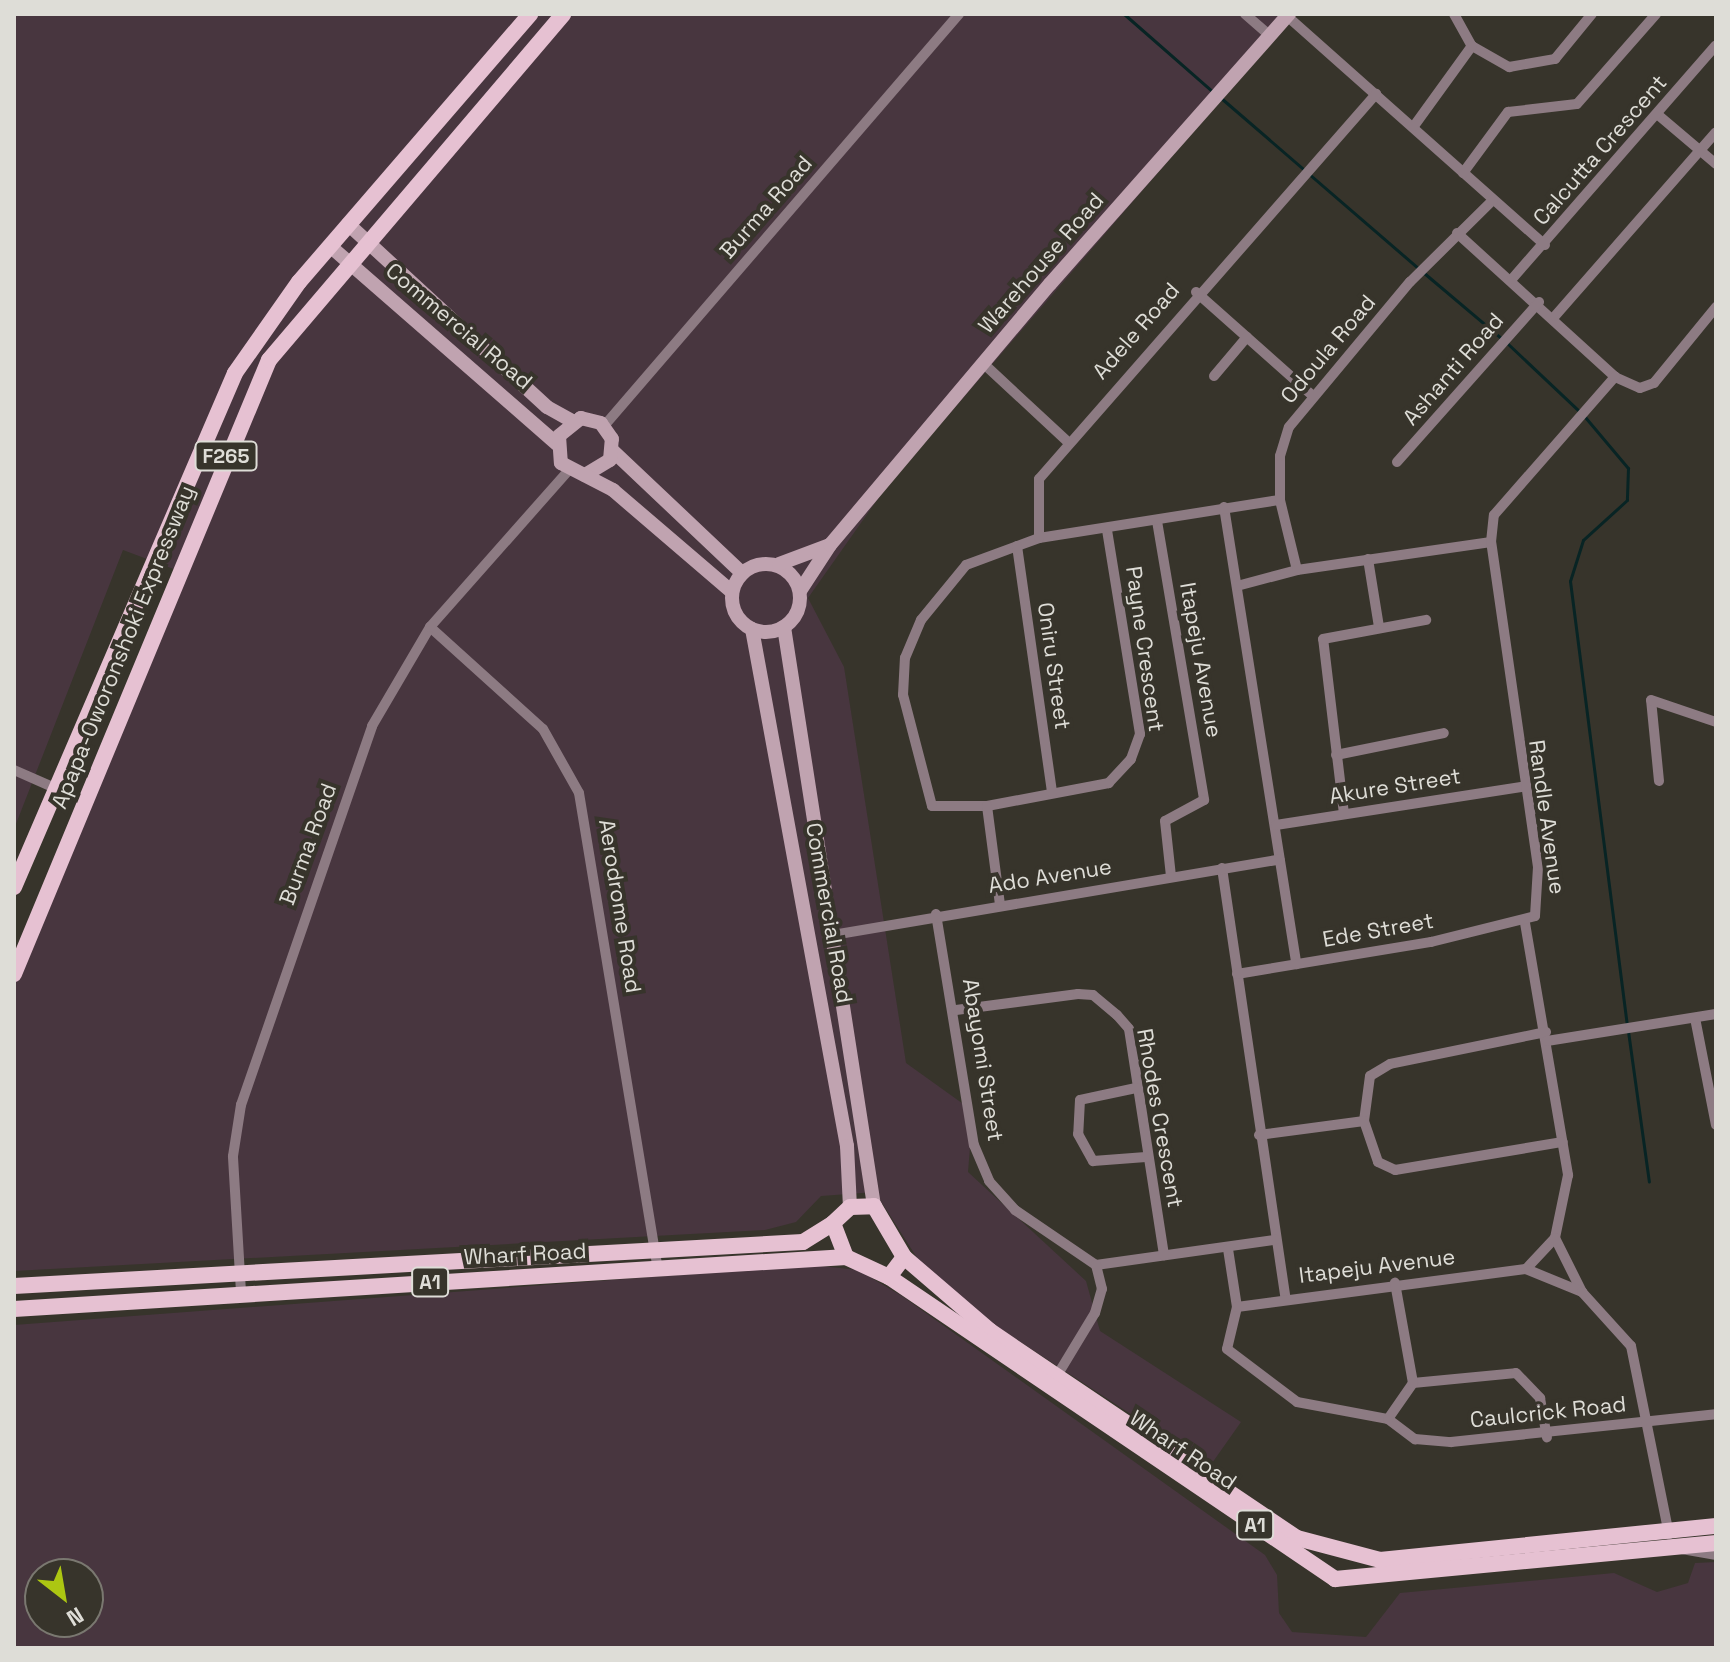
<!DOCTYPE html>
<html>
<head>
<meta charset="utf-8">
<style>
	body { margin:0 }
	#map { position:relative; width:1730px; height:1662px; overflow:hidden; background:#37342b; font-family:"Space Grotesk",sans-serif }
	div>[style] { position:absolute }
	.industrial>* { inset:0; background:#48363f }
	.stream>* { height:3px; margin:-1.5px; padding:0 1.5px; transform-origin:1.5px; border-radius:1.5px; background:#082424 }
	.street>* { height:10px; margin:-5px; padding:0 5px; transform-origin:5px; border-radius:5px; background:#8d7b83 }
	.secondary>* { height:14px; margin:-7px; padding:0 7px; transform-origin:7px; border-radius:7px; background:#c0a3b0 }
	.secondary>.ring { margin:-7px; padding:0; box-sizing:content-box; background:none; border:14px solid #c0a3b0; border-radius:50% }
	.primary>* { height:16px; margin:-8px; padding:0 8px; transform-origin:8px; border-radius:8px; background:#e6c1d2 }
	span { translate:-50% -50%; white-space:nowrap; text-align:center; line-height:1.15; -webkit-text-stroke:8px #37342b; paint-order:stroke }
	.shield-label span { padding:2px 6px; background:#37342b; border:2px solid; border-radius:6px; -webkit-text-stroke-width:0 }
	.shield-label { font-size:20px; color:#deddd7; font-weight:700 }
	.street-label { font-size:22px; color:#deddd7 }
	.frame { position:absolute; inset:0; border:16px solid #deddd7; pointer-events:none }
	.north { position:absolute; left:24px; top:1558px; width:80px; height:80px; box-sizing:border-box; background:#37342b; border:2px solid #7a7870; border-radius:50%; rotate:149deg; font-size:22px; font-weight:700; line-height:32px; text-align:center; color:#deddd7 }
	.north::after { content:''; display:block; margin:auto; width:28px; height:36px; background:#acc612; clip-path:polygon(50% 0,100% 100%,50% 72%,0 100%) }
</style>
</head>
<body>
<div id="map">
	<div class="industrial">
		<i style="clip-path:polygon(14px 14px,1295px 14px,887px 486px,808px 598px,844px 667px,906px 1063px,973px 1111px,968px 1172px,1086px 1281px,1100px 1331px,1241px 1422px,1210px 1466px,935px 1286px,875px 1192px,821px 1196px,796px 1222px,765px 1230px,14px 1271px,14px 974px,179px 571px,123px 550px,14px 829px)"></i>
		<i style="clip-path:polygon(evenodd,812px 1265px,858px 1270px,902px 1296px,1265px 1555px,1277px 1575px,1279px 1613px,1292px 1632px,1366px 1637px,1400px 1593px,1614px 1573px,1657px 1592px,1688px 1583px,1695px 1563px,1716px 1562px,1716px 1648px,14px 1648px,14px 1325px,812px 1265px,40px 1574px,88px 1574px,88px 1622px,40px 1622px,40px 1574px)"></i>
	</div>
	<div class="stream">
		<i style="left:1124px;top:14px;width:117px;rotate:41.2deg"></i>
		<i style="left:1221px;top:98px;width:260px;rotate:40.8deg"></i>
		<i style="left:1424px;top:273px;width:101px;rotate:40.2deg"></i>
		<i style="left:1507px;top:343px;width:100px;rotate:43.4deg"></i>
		<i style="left:1585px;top:417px;width:67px;rotate:49.9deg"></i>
		<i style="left:1628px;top:468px;width:32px;rotate:92deg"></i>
		<i style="left:1627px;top:500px;width:59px;rotate:137.7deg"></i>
		<i style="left:1583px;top:540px;width:43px;rotate:107.6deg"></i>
		<i style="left:1570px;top:581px;width:447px;rotate:82.7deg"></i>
		<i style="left:1628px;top:1031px;width:152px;rotate:82.1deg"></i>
	</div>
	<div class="street">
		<i style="left:1245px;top:14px;width:33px;rotate:41deg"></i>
		<i style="left:1454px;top:14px;width:37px;rotate:61deg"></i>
		<i style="left:1472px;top:46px;width:43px;rotate:29.6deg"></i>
		<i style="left:1509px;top:67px;width:47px;rotate:-9.9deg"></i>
		<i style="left:1555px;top:59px;width:58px;rotate:-50.6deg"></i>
		<i style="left:1287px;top:16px;width:345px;rotate:41.6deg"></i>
		<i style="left:1657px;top:114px;width:77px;rotate:40.3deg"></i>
		<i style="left:1414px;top:126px;width:99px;rotate:-54.1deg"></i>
		<i style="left:1463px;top:173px;width:76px;rotate:-53.6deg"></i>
		<i style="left:1508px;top:112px;width:69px;rotate:-6.6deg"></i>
		<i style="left:1577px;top:104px;width:120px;rotate:-48.7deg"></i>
		<i style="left:1457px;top:233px;width:214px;rotate:42.3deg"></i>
		<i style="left:1615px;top:377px;width:27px;rotate:24deg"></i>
		<i style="left:1640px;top:388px;width:15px;rotate:-20deg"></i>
		<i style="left:1654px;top:383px;width:98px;rotate:-50.8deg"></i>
		<i style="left:1512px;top:279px;width:310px;rotate:-48.9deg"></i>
		<i style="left:1196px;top:292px;width:155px;rotate:41.6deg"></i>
		<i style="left:1555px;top:316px;width:244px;rotate:-48.8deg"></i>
		<i style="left:984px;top:364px;width:115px;rotate:42.9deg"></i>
		<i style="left:1214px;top:376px;width:51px;rotate:-49.8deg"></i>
		<i style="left:604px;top:426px;width:544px;rotate:-49.25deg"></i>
		<i style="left:1397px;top:462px;width:214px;rotate:-48.4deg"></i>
		<i style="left:1224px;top:507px;width:463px;rotate:81deg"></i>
		<i style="left:1157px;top:521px;width:283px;rotate:80.4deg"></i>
		<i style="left:1204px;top:800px;width:44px;rotate:151.7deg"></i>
		<i style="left:1165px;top:821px;width:55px;rotate:83.8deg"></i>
		<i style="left:1107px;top:530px;width:207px;rotate:80.8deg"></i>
		<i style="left:1140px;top:734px;width:27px;rotate:110deg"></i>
		<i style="left:1131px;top:759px;width:33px;rotate:133deg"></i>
		<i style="left:1109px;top:783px;width:124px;rotate:169.3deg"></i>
		<i style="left:987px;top:806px;width:55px;rotate:180deg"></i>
		<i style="left:932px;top:806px;width:115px;rotate:-104.6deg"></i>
		<i style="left:903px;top:695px;width:37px;rotate:-87deg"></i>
		<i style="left:905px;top:658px;width:41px;rotate:-67.2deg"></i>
		<i style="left:921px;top:620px;width:71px;rotate:-50.7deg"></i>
		<i style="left:966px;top:565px;width:78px;rotate:-20.3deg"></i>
		<i style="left:1039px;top:538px;width:244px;rotate:-9deg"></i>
		<i style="left:1039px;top:538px;width:59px;rotate:-90deg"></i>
		<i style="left:1039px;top:479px;width:512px;rotate:-48.8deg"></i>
		<i style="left:1017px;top:546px;width:249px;rotate:81.9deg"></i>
		<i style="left:1368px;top:559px;width:69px;rotate:80.8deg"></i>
		<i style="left:1297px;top:570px;width:72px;rotate:-103.7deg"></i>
		<i style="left:1280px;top:500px;width:44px;rotate:-90deg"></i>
		<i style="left:1280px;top:456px;width:30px;rotate:-73deg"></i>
		<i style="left:1289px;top:427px;width:189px;rotate:-50.2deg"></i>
		<i style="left:1410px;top:282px;width:117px;rotate:-44.7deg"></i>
		<i style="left:1237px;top:586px;width:62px;rotate:-14.9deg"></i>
		<i style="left:1297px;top:570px;width:196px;rotate:-8.2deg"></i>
		<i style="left:430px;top:627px;width:152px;rotate:42.1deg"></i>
		<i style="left:543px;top:729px;width:73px;rotate:60.6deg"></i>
		<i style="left:579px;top:793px;width:483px;rotate:80.6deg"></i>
		<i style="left:1336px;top:755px;width:110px;rotate:-11.5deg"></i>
		<i style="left:14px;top:770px;width:45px;rotate:23.7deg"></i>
		<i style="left:1659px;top:781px;width:81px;rotate:-95.6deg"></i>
		<i style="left:1651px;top:700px;width:69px;rotate:18.7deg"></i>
		<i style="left:987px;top:806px;width:100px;rotate:82.5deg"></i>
		<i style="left:1344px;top:814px;width:176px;rotate:-96.8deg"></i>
		<i style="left:1323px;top:639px;width:105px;rotate:-10.5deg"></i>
		<i style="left:1276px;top:825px;width:248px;rotate:-8.8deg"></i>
		<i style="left:1222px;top:868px;width:434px;rotate:81.6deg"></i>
		<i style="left:936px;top:914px;width:234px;rotate:80.7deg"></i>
		<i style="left:974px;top:1145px;width:39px;rotate:67deg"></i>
		<i style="left:989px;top:1181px;width:39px;rotate:48deg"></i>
		<i style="left:1015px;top:1210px;width:98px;rotate:34.2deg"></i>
		<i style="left:1096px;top:1265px;width:181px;rotate:-8deg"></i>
		<i style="left:1525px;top:923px;width:256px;rotate:80.3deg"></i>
		<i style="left:1568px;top:1175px;width:64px;rotate:101.7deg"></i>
		<i style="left:1555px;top:1238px;width:42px;rotate:133.1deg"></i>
		<i style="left:827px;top:936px;width:459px;rotate:-9.6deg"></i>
		<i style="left:1237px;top:974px;width:197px;rotate:-9.4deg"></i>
		<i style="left:1431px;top:942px;width:107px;rotate:-14deg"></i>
		<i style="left:1535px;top:916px;width:49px;rotate:-86.5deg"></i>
		<i style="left:1538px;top:867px;width:328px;rotate:-98.2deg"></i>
		<i style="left:1491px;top:542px;width:27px;rotate:-84deg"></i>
		<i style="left:1494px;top:515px;width:184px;rotate:-48.8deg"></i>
		<i style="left:956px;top:1010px;width:123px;rotate:-7.5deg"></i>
		<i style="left:1078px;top:994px;width:15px;rotate:4deg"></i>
		<i style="left:1093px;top:995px;width:31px;rotate:40deg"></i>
		<i style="left:1117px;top:1015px;width:18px;rotate:49deg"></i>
		<i style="left:1129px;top:1029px;width:229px;rotate:81.2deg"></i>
		<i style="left:1695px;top:1018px;width:109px;rotate:78.9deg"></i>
		<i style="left:1546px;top:1032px;width:159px;rotate:168.4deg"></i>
		<i style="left:1390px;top:1064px;width:23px;rotate:149deg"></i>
		<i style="left:1370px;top:1076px;width:45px;rotate:97.6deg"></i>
		<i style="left:1364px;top:1121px;width:43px;rotate:71.1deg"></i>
		<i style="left:1378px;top:1162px;width:19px;rotate:25deg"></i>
		<i style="left:1395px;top:1170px;width:170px;rotate:-9.5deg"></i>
		<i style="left:1547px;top:1041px;width:171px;rotate:-9.1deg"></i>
		<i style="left:1136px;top:1088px;width:57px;rotate:167.9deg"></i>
		<i style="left:1080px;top:1100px;width:34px;rotate:93deg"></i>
		<i style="left:1078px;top:1134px;width:31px;rotate:61deg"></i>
		<i style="left:1093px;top:1161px;width:53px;rotate:-4.3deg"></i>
		<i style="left:1259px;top:1135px;width:106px;rotate:-7.6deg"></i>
		<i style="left:1555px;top:1238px;width:60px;rotate:63.4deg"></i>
		<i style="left:1228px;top:1249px;width:59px;rotate:81.2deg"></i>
		<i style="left:1237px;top:1307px;width:43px;rotate:103.4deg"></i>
		<i style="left:1227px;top:1349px;width:88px;rotate:37.1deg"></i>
		<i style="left:1297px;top:1402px;width:93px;rotate:10.6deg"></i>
		<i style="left:1388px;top:1419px;width:34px;rotate:37deg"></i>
		<i style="left:1415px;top:1439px;width:36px;rotate:5deg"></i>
		<i style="left:1451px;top:1442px;width:266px;rotate:-6deg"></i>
		<i style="left:241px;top:1292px;width:136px;rotate:-93.4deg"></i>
		<i style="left:233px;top:1156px;width:52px;rotate:-81.1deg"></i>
		<i style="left:241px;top:1105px;width:401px;rotate:-70.9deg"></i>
		<i style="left:372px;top:726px;width:115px;rotate:-59.6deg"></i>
		<i style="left:430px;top:627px;width:210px;rotate:-48.5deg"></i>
		<i style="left:1237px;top:1307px;width:291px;rotate:-7.5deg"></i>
		<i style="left:1526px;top:1269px;width:61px;rotate:22.3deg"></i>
		<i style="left:1582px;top:1292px;width:73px;rotate:47.8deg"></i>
		<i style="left:1631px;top:1346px;width:192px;rotate:78.6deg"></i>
		<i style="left:1058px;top:1374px;width:71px;rotate:-58.8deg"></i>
		<i style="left:1095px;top:1313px;width:25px;rotate:-74deg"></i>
		<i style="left:1102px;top:1289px;width:25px;rotate:-104deg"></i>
		<i style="left:1413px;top:1383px;width:103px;rotate:-5.5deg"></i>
		<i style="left:1516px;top:1373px;width:35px;rotate:46deg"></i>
		<i style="left:1540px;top:1398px;width:40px;rotate:80deg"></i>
		<i style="left:1388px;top:1419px;width:44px;rotate:-55.2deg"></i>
		<i style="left:1413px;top:1383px;width:102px;rotate:-100.2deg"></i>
		<i style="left:1682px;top:1549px;width:35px;rotate:10deg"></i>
	</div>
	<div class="secondary">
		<i style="left:348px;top:224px;width:270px;rotate:42.6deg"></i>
		<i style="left:547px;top:407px;width:29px;rotate:29deg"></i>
		<i style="left:330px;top:246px;width:301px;rotate:41.1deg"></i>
		<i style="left:613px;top:451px;width:178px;rotate:43.4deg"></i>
		<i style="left:585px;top:475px;width:29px;rotate:-31deg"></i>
		<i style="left:610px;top:460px;width:21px;rotate:-85deg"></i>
		<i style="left:612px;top:439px;width:19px;rotate:-125deg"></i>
		<i style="left:601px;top:423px;width:21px;rotate:-166deg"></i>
		<i style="left:581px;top:418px;width:28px;rotate:141deg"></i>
		<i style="left:559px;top:436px;width:27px;rotate:86deg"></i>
		<i style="left:561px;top:463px;width:59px;rotate:27.4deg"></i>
		<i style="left:613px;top:490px;width:157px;rotate:40.6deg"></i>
		<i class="ring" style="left:732px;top:564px;width:54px;height:54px"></i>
		<i style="left:779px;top:564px;width:54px;rotate:-20.4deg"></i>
		<i style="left:800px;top:591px;width:55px;rotate:-56.9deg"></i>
		<i style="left:830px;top:545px;width:341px;rotate:-49.9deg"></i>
		<i style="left:1050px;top:284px;width:361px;rotate:-48.5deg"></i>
		<i style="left:784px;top:627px;width:586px;rotate:81.16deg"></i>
		<i style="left:752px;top:629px;width:526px;rotate:79.59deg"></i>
		<i style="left:847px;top:1146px;width:61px;rotate:87.2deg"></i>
	</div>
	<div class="primary">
		<i style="left:14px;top:887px;width:559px;rotate:-66.73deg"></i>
		<i style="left:235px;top:373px;width:111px;rotate:-54.9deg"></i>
		<i style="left:299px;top:282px;width:354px;rotate:-49.2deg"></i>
		<i style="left:14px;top:974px;width:665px;rotate:-67.45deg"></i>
		<i style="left:269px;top:360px;width:454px;rotate:-49.6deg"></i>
		<i style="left:874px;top:1206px;width:59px;rotate:59.5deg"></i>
		<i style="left:904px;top:1257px;width:25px;rotate:127deg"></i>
		<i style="left:889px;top:1277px;width:47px;rotate:-155.1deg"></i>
		<i style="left:846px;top:1257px;width:36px;rotate:-111deg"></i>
		<i style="left:833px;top:1223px;width:23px;rotate:-43deg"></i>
		<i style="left:850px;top:1207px;width:24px;rotate:-2deg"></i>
		<i style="left:904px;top:1257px;width:113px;rotate:40.7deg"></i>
		<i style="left:990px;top:1331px;width:370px;rotate:34deg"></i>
		<i style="left:1297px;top:1538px;width:86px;rotate:14.8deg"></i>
		<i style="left:1380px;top:1560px;width:338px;rotate:-5.8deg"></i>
		<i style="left:889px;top:1277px;width:539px;rotate:34.1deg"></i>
		<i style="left:1335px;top:1579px;width:383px;rotate:-5.4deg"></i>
		<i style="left:14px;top:1286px;width:790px;rotate:-3.19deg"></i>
		<i style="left:803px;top:1242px;width:36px;rotate:-32deg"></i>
		<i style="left:14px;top:1309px;width:834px;rotate:-3.58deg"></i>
	</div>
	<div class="shield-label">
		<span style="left:226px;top:456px">F265</span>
		<span style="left:430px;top:1282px">A1</span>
		<span style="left:1255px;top:1525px">A1</span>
	</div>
	<div class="street-label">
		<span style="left:1600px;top:150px;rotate:-49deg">Calcutta Crescent</span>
		<span style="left:766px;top:207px;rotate:-49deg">Burma Road</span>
		<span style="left:1041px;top:263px;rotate:-49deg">Warehouse Road</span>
		<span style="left:459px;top:326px;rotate:40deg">Commercial Road</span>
		<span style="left:1136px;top:331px;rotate:-49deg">Adele Road</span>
		<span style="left:1328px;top:349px;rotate:-50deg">Odoula Road</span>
		<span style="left:1453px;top:369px;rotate:-49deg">Ashanti Road</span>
		<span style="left:123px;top:647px;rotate:-68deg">Apapa-Oworonshoki Expressway</span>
		<span style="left:1145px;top:649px;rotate:82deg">Payne Crescent</span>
		<span style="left:1201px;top:660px;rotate:80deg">Itapeju Avenue</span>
		<span style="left:1054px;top:666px;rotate:82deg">Oniru Street</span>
		<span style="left:1395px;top:786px;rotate:-9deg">Akure Street</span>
		<span style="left:1547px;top:817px;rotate:82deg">Randle Avenue</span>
		<span style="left:308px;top:844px;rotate:-70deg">Burma Road</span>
		<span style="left:1050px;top:876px;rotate:-9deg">Ado Avenue</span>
		<span style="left:620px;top:906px;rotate:81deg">Aerodrome Road</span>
		<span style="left:829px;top:913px;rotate:80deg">Commercial Road</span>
		<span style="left:1378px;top:930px;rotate:-10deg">Ede Street</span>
		<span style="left:983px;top:1060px;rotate:81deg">Abayomi Street</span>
		<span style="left:1160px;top:1118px;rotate:80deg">Rhodes Crescent</span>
		<span style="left:525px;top:1254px;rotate:-3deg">Wharf Road</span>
		<span style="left:1377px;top:1266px;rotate:-7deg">Itapeju Avenue</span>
		<span style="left:1548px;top:1412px;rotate:-6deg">Caulcrick Road</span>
		<span style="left:1183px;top:1450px;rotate:34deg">Wharf Road</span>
	</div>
	<div class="frame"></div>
	<div class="north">N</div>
</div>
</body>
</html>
